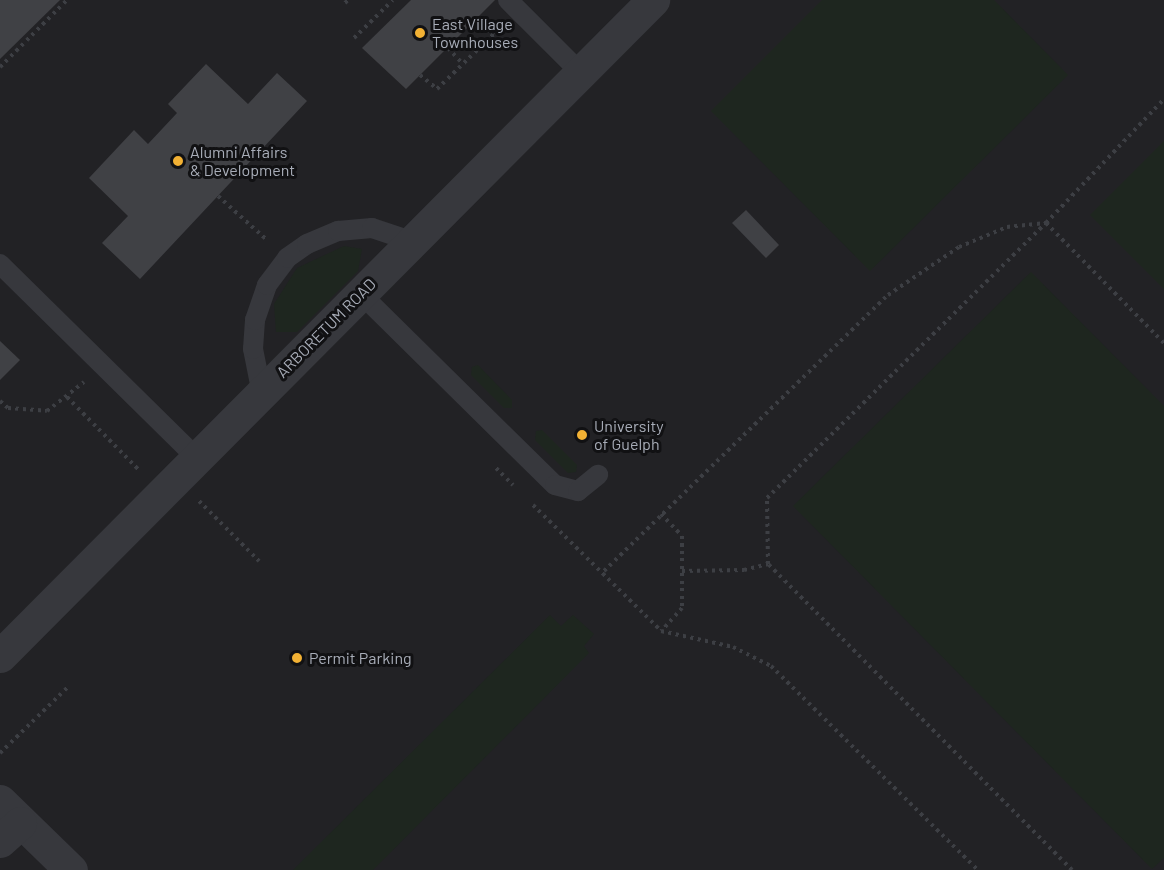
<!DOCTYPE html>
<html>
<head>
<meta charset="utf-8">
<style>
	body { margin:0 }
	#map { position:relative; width:1164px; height:870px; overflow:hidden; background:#161618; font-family:Barlow,sans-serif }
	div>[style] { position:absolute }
	.built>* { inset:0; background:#222225 }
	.green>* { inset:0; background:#1e261f }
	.building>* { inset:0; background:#404145 }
	.path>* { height:4px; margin-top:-2px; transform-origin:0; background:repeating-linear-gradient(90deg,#3d3f44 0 3px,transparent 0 7.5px) }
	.service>* { height:20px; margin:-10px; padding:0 10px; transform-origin:10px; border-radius:10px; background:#37383d }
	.minor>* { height:33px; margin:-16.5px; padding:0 16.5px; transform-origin:16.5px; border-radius:16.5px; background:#37383d }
	.dots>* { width:16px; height:16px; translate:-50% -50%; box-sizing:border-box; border:3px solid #111113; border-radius:50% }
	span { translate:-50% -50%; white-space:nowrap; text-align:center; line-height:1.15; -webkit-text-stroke:6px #111113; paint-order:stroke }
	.poi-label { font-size:16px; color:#a8adb8 }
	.left { translate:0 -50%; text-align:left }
	.street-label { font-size:16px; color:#a8adb8 }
</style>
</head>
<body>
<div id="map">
	<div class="built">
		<i style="clip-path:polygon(0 0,1164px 0,1164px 870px,0 870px)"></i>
	</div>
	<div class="green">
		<i style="clip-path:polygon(822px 0,994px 0,1068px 75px,870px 271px,711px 111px)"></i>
		<i style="clip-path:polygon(1164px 141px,1164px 289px,1090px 215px)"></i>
		<i style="clip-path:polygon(344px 246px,362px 249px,358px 271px,297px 332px,276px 332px,274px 304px,297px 268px)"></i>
		<i style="clip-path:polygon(1031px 272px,1164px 406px,1164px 858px,1152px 869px,793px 506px)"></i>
		<i style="clip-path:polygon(478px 365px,512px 400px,512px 408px,504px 408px,471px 375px,472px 367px)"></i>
		<i style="clip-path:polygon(542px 430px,577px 465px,576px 472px,568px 473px,535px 440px,536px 431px)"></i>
		<i style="clip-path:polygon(550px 615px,561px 626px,573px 615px,594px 634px,584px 646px,589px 653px,373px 870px,293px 870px)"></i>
	</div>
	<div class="building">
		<i style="clip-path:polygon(0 0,60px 0,0 59px)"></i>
		<i style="clip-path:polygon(411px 0,495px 0,406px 89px,362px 48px)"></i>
		<i style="clip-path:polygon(206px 64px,248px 104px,277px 73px,307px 101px,140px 279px,102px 243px,128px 216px,89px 178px,134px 130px,148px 144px,177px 113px,168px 104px)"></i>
		<i style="clip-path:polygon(746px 210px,779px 245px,766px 258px,732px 223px)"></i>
		<i style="clip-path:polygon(0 341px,20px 360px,0 380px)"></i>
	</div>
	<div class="path">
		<i style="left:345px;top:3px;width:4px;rotate:-45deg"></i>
		<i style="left:477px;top:19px;width:23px;rotate:45deg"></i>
		<i style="left:354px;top:38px;width:54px;rotate:-44.3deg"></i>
		<i style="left:448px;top:48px;width:22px;rotate:47deg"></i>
		<i style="left:0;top:67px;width:95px;rotate:-45deg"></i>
		<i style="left:420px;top:75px;width:22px;rotate:39deg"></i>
		<i style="left:437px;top:89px;width:88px;rotate:-44.1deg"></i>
		<i style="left:218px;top:196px;width:67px;rotate:42deg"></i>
		<i style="left:67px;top:397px;width:104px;rotate:45.4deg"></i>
		<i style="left:0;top:401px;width:11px;rotate:41deg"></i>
		<i style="left:8px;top:408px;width:39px;rotate:4deg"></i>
		<i style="left:47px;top:411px;width:47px;rotate:-38.1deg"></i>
		<i style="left:496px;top:468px;width:24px;rotate:45deg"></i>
		<i style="left:199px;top:501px;width:85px;rotate:45deg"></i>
		<i style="left:533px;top:505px;width:180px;rotate:44.5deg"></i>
		<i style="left:661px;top:631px;width:74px;rotate:12.5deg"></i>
		<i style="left:733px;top:647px;width:42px;rotate:26.6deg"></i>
		<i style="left:771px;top:666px;width:291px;rotate:44.6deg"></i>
		<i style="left:661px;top:514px;width:30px;rotate:46deg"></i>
		<i style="left:682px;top:536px;width:72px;rotate:90deg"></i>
		<i style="left:682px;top:608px;width:31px;rotate:132deg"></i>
		<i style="left:604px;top:571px;width:396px;rotate:-44.2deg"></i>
		<i style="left:888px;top:295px;width:86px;rotate:-34.1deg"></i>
		<i style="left:959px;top:247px;width:52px;rotate:-22.6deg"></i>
		<i style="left:1007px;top:227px;width:39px;rotate:-6deg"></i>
		<i style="left:1046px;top:223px;width:168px;rotate:45.5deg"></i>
		<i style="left:682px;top:571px;width:62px;rotate:-0.9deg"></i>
		<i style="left:744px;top:570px;width:25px;rotate:-14deg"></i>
		<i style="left:0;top:753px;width:96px;rotate:-44.2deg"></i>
		<i style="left:1072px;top:870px;width:431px;rotate:-134.8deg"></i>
		<i style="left:768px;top:564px;width:66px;rotate:-90.9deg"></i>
		<i style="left:767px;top:498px;width:392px;rotate:-44.6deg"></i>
		<i style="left:1046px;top:223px;width:171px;rotate:-46.4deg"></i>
	</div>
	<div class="service">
		<i style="left:508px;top:0;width:105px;rotate:45deg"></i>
		<i style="left:0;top:264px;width:278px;rotate:44.6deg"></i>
		<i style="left:361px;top:294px;width:272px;rotate:44.6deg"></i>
		<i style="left:555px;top:485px;width:24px;rotate:15deg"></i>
		<i style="left:578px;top:491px;width:26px;rotate:-39deg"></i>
		<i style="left:262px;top:394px;width:46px;rotate:-101.3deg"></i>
		<i style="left:253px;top:349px;width:29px;rotate:-86deg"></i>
		<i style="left:255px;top:320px;width:37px;rotate:-71deg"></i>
		<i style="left:267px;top:285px;width:34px;rotate:-53deg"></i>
		<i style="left:287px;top:258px;width:24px;rotate:-35deg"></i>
		<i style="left:307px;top:244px;width:34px;rotate:-23deg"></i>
		<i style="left:338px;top:231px;width:34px;rotate:-5deg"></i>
		<i style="left:372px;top:228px;width:41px;rotate:18.4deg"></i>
	</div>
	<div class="minor">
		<i style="left:0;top:656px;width:926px;rotate:-45.13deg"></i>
		<i style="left:0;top:801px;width:99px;rotate:44.2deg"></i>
		<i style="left:0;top:841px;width:27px;rotate:-42deg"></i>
	</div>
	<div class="dots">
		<i style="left:420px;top:33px;background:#f2b134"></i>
		<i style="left:178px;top:161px;background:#f2b134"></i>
		<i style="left:582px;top:435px;background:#f2b134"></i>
		<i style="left:297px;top:658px;background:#f2b134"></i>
	</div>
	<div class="poi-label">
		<span class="left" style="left:432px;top:33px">East Village<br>Townhouses</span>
		<span class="left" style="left:190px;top:161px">Alumni Affairs<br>&amp; Development</span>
		<span class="left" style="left:594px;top:435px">University<br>of Guelph</span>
		<span class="left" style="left:309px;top:658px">Permit Parking</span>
	</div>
	<div class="street-label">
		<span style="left:326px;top:328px;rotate:-45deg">ARBORETUM ROAD</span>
	</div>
</div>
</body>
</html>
